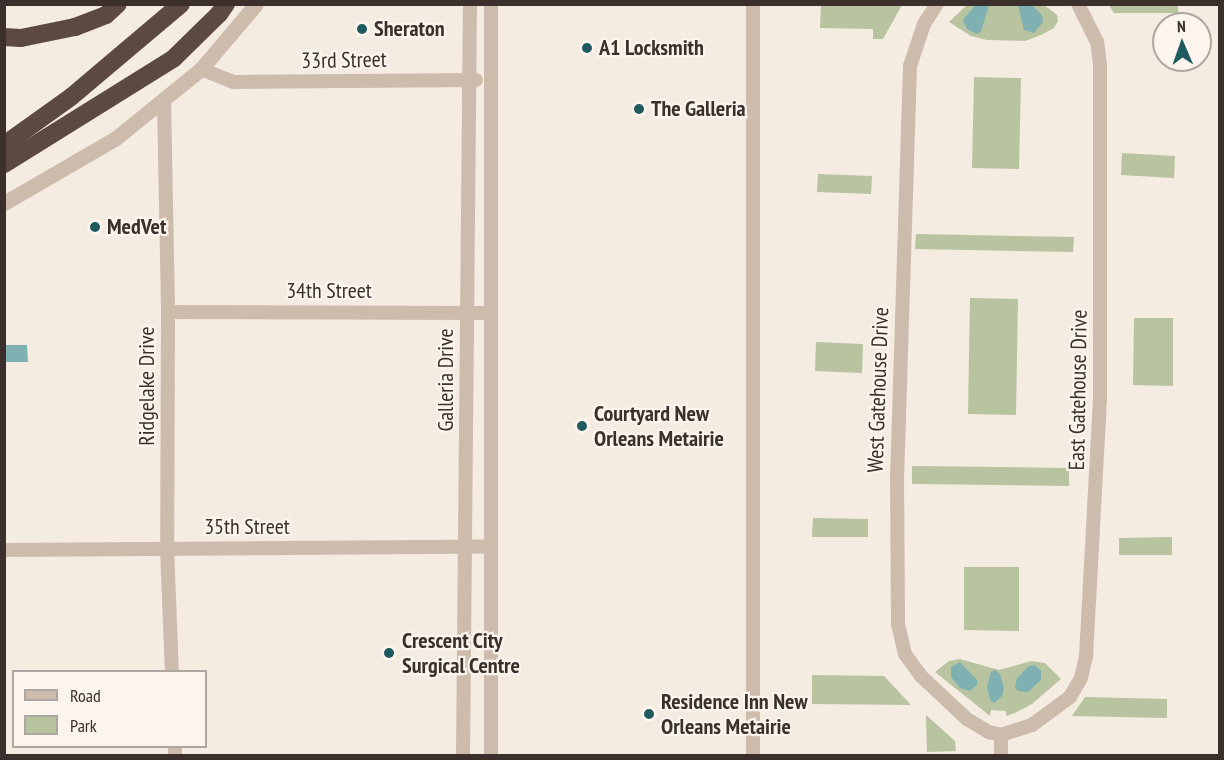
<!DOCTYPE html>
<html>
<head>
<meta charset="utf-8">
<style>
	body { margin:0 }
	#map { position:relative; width:1224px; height:760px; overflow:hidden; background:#f4ebe1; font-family:"PT Sans Narrow",sans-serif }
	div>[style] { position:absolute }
	.green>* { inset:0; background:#b8c4a0 }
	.water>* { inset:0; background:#7fb0b2 }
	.minor>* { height:14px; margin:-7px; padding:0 7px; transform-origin:7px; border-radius:7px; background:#cdbbac }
	.tertiary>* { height:15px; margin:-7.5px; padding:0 7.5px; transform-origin:7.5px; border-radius:7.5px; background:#cdbbac }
	.motorway>* { height:18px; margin:-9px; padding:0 9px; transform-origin:9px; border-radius:9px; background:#5c4a42 }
	.dots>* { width:16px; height:16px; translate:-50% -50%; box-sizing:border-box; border:3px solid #fbf5ee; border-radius:50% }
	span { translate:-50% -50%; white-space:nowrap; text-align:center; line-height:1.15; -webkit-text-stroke:4.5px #fbf5ee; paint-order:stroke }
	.poi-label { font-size:22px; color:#3b302b; font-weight:700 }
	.left { translate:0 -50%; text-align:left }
	.street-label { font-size:22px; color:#3b302b }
	.frame { position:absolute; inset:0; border:6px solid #3b302b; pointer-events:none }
	.legend { position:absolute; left:12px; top:670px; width:195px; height:78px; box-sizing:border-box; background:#fbf5ee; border:2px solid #aea6a0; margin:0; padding:8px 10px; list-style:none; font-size:18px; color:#3b302b }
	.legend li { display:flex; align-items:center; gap:12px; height:30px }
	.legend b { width:30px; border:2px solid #aea6a0 }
	.north { position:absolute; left:1152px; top:12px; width:60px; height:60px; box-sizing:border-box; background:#fbf5ee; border:2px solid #aea6a0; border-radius:50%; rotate:358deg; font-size:16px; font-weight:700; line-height:24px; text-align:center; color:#3b302b }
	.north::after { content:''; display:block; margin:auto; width:21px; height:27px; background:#1f5a5e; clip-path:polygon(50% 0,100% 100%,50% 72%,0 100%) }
</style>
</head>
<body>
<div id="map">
	<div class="green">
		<i style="clip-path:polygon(968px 4px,1044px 5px,1057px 15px,1058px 21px,1054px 28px,1041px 35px,1025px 41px,987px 40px,971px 36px,949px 22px)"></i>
		<i style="clip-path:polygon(821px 5px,864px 4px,902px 5px,883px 39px,873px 39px,873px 29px,820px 28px)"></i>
		<i style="clip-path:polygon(1109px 5px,1178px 5px,1178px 13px,1114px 13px)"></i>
		<i style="clip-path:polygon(974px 77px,1021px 78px,1019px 169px,972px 168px)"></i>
		<i style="clip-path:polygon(1122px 153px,1175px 156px,1174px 178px,1121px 175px)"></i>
		<i style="clip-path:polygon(818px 174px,872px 176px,871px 194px,817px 192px)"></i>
		<i style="clip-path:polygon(916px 234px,1074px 237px,1073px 252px,915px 249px)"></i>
		<i style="clip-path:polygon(970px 298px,1018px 299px,1016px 415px,968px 414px)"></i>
		<i style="clip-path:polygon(1134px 318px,1173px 318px,1173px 386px,1133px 385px)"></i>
		<i style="clip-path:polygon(816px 342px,863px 344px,862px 373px,815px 371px)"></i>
		<i style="clip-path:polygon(912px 466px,1069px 468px,1069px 486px,912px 484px)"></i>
		<i style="clip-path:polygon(813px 518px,868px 519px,868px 537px,812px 537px)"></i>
		<i style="clip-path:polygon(1172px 537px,1172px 555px,1119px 555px,1119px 538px)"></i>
		<i style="clip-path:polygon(964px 567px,1019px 567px,1019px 631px,964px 630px)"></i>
		<i style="clip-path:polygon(960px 659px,999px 670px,1031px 661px,1045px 663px,1061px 679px,1032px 704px,1015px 713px,1006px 716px,1006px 711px,991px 710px,990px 716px,935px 672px,949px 661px)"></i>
		<i style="clip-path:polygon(812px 675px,884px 676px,911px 705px,812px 704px)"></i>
		<i style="clip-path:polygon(1085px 697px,1167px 699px,1167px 718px,1072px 716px)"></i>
		<i style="clip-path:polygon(926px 715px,955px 741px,956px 751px,927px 752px)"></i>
	</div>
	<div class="water">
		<i style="clip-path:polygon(976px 4px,989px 5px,981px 32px,977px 34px,967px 29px,963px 20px)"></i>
		<i style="clip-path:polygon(1018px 5px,1032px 5px,1042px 15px,1043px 22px,1034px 33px,1024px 30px)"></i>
		<i style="clip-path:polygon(4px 345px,27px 345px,28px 362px,5px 362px)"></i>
		<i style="clip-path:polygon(960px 662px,977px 680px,977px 685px,970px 691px,960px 688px,951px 677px,951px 667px)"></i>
		<i style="clip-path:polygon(1035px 665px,1041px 671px,1041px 680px,1028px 692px,1018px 691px,1015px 688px,1017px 678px,1029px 666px)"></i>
		<i style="clip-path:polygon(995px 670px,1000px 674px,1004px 688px,1002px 696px,994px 703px,990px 700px,987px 686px,991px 672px)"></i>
	</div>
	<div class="minor">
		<i style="left:753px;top:4px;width:752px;rotate:90deg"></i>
		<i style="left:937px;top:4px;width:24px;rotate:123deg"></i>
		<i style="left:924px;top:24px;width:44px;rotate:108.4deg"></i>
		<i style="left:910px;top:66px;width:409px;rotate:91.8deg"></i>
		<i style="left:897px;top:475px;width:149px;rotate:89.6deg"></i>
		<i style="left:898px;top:624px;width:31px;rotate:77deg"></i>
		<i style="left:905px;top:654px;width:27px;rotate:54deg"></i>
		<i style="left:921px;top:676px;width:63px;rotate:43.1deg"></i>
		<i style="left:967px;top:719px;width:26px;rotate:31deg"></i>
		<i style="left:989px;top:732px;width:12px;rotate:14deg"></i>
		<i style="left:1001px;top:735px;width:33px;rotate:-18deg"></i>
		<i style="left:1032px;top:725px;width:47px;rotate:-36.4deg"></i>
		<i style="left:1070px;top:697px;width:22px;rotate:-60deg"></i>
		<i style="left:1081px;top:678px;width:22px;rotate:-77deg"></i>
		<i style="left:1086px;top:657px;width:257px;rotate:-86.9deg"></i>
		<i style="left:1100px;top:400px;width:335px;rotate:-90deg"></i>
		<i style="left:1100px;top:65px;width:23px;rotate:-97deg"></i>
		<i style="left:1097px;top:42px;width:42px;rotate:-116.6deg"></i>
		<i style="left:201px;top:69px;width:35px;rotate:22deg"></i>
		<i style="left:234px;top:82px;width:242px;rotate:-0.5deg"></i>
		<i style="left:164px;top:100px;width:212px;rotate:88.9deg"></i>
		<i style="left:168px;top:312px;width:237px;rotate:90.2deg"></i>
		<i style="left:167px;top:549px;width:123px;rotate:87.7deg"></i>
		<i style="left:168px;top:312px;width:322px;rotate:0.2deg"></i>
		<i style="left:4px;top:550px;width:487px;rotate:-0.4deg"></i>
		<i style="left:175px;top:746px;width:10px;rotate:90deg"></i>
		<i style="left:463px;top:756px;width:752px;rotate:-89.47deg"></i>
		<i style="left:491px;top:756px;width:752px;rotate:-90deg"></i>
		<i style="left:1001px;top:756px;width:21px;rotate:-90deg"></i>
	</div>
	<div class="tertiary">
		<i style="left:4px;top:203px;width:129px;rotate:-30.1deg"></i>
		<i style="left:116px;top:138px;width:109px;rotate:-39.1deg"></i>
		<i style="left:201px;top:69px;width:85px;rotate:-49.8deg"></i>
	</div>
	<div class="motorway">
		<i style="left:4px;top:37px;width:17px;rotate:3deg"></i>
		<i style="left:21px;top:38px;width:55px;rotate:-11.5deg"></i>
		<i style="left:75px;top:27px;width:33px;rotate:-21deg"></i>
		<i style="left:106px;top:15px;width:16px;rotate:-43deg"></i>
		<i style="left:4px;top:145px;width:82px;rotate:-35.6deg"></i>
		<i style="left:71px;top:97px;width:144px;rotate:-40.2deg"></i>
		<i style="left:4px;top:164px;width:200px;rotate:-31.9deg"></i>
		<i style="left:174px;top:58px;width:63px;rotate:-44.4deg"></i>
		<i style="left:219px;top:14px;width:12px;rotate:-55deg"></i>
	</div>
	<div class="dots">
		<i style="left:362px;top:29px;background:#1f5a5e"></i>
		<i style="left:587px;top:48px;background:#1f5a5e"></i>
		<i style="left:639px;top:109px;background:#1f5a5e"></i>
		<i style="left:95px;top:227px;background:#1f5a5e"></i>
		<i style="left:582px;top:426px;background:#1f5a5e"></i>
		<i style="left:389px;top:653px;background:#1f5a5e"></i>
		<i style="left:649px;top:714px;background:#1f5a5e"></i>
	</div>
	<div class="poi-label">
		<span class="left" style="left:374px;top:29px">Sheraton</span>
		<span class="left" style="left:599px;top:48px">A1 Locksmith</span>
		<span class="left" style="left:651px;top:109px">The Galleria</span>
		<span class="left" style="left:107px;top:227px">MedVet</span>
		<span class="left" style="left:594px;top:426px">Courtyard New<br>Orleans Metairie</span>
		<span class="left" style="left:402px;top:653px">Crescent City<br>Surgical Centre</span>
		<span class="left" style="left:661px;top:714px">Residence Inn New<br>Orleans Metairie</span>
	</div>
	<div class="street-label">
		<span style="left:344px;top:60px;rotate:-1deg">33rd Street</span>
		<span style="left:329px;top:291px">34th Street</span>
		<span style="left:446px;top:380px;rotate:-90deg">Galleria Drive</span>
		<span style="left:147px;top:386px;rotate:-90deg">Ridgelake Drive</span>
		<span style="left:878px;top:390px;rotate:-88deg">West Gatehouse Drive</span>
		<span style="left:1078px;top:390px;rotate:-89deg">East Gatehouse Drive</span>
		<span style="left:247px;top:527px">35th Street</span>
	</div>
	<div class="frame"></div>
	<ul class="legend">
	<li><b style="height:8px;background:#cdbbac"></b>Road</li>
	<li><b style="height:16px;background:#b8c4a0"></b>Park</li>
	</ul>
	<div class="north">N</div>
</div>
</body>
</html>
